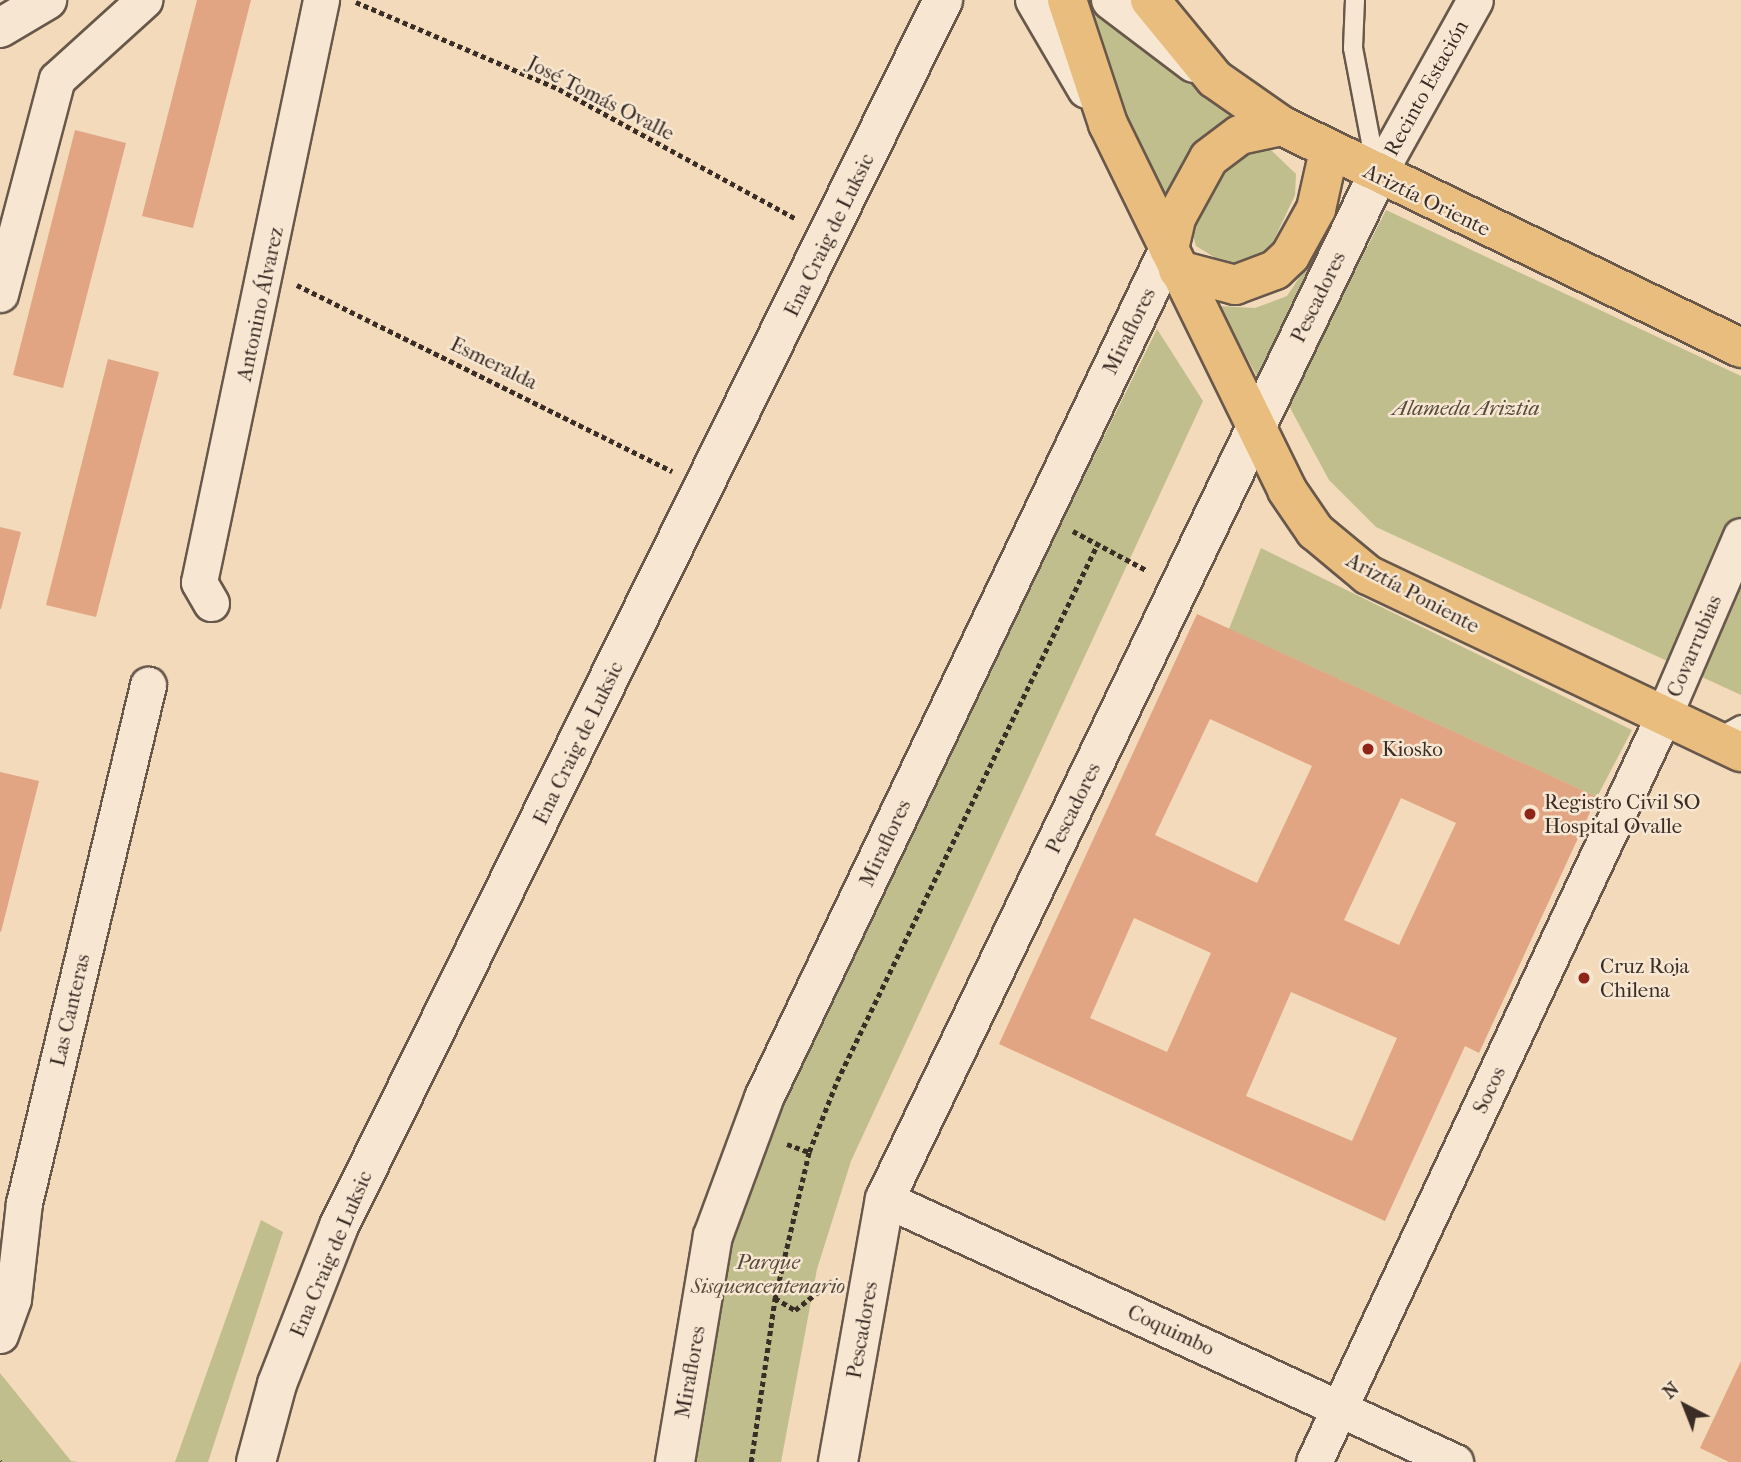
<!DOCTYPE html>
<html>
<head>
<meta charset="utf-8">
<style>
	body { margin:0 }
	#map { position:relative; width:1741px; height:1462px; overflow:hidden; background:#f2daba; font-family:"IM FELL French Canon",serif }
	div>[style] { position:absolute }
	.green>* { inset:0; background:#c0be8c }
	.building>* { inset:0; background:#e1a583 }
	.path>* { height:4.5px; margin-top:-2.25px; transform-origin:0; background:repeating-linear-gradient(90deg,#3a2d26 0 5px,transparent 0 8.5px) }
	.roads { filter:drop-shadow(2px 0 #68584b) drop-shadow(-2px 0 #68584b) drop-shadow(0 2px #68584b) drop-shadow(0 -2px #68584b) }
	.service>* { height:18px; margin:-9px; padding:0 9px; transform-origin:9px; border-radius:9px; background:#f7e7d2 }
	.minor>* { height:35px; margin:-17.5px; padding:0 17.5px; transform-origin:17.5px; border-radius:17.5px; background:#f7e7d2 }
	.tertiary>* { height:38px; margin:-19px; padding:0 19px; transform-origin:19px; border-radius:19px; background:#f7e7d2 }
	.secondary>* { height:38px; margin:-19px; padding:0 19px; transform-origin:19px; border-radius:19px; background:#f7e7d2 }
	.primary>* { height:38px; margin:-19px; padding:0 19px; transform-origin:19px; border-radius:19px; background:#e9bd7d }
	.dots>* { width:19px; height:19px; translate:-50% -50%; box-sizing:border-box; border:4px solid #f7e7d2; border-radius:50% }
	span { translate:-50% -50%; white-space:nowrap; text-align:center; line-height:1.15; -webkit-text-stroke:5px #f7e7d2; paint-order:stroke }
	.street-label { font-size:21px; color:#3a2d26 }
	.park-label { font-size:21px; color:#554a3a; font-style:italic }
	.poi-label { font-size:21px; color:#3a2d26 }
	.left { translate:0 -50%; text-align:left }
	.north { position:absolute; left:1650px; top:1371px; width:70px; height:70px; -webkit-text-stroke:5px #f7e7d2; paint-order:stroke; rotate:318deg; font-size:19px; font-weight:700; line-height:28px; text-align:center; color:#3a2d26 }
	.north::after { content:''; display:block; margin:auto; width:24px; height:32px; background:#3a2d26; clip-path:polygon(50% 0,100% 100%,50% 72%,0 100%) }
</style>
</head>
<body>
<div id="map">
	<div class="green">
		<i style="clip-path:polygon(1079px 0,1243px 121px,1165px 209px)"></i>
		<i style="clip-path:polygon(1252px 142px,1271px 150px,1296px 174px,1295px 195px,1273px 242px,1252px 261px,1227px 265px,1196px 246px,1188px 218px,1203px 180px)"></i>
		<i style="clip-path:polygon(1335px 208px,1349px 212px,1266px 393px,1219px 306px,1255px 308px,1287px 296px,1317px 251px)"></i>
		<i style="clip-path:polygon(1386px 210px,1741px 376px,1741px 695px,1376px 527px,1329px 480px,1288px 404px)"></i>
		<i style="clip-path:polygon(1157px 329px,1203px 401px,851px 1161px,817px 1269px,781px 1462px,692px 1462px,723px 1260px,775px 1104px)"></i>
		<i style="clip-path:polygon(1261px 548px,1632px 730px,1597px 797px,1229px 629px)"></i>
		<i style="clip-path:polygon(261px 1220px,283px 1232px,208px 1462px,175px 1462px)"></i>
		<i style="clip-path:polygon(0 1373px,71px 1461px,78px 1462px,0 1462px)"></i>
	</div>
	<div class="building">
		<i style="clip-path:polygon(197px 0,251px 0,193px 228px,142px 216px)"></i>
		<i style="clip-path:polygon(75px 130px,126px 143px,63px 388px,13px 375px)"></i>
		<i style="clip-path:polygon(108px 359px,159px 372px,96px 617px,46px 605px)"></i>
		<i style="clip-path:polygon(0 527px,21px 532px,1px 609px,0 609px)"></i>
		<i style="clip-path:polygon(evenodd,1197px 614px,1597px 797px,1479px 1053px,1465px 1046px,1385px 1221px,999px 1044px,1197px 614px,1210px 719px,1312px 766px,1257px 883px,1155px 835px,1210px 719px,1197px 614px,1401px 798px,1456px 823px,1399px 945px,1344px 920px,1401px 798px,1197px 614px,1134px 918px,1211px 953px,1167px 1052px,1090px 1018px,1134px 918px,1197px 614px,1291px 992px,1397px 1038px,1352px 1141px,1246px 1096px,1291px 992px)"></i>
		<i style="clip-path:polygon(0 772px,39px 781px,1px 932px,0 931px)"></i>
		<i style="clip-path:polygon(1741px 1361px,1741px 1462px,1729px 1462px,1700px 1448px)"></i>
	</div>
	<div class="path">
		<i style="left:356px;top:2px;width:221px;rotate:23.2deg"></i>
		<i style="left:559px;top:89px;width:270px;rotate:28.7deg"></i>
		<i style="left:297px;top:285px;width:419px;rotate:26.4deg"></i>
		<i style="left:1073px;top:531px;width:83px;rotate:28.1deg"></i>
		<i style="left:787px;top:1144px;width:23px;rotate:20deg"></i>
		<i style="left:775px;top:1298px;width:23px;rotate:31deg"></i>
		<i style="left:795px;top:1310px;width:47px;rotate:-38.1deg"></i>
		<i style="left:0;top:1461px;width:1px;rotate:45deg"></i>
		<i style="left:751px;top:1462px;width:166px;rotate:-81.7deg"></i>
		<i style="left:775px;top:1298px;width:150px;rotate:-76.9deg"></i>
		<i style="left:809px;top:1152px;width:76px;rotate:-68.5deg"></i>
		<i style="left:837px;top:1081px;width:598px;rotate:-64.12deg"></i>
	</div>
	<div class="roads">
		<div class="service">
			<i style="left:1355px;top:0;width:48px;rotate:92.4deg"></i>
			<i style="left:1353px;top:48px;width:123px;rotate:79.2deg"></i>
			<i style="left:1714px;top:740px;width:31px;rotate:-29deg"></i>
		</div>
		<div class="minor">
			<i style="left:1377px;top:176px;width:201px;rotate:-60.9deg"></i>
			<i style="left:0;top:294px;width:222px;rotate:-75.2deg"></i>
			<i style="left:57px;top:79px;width:118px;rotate:-42.2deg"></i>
			<i style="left:211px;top:603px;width:24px;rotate:-120deg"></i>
			<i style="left:199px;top:582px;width:595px;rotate:-78.16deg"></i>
			<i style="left:885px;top:1199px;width:628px;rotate:24.77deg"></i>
			<i style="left:0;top:1335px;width:38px;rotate:-70deg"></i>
			<i style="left:13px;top:1299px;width:97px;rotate:-83.5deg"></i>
			<i style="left:24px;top:1203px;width:533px;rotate:-76.54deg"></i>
			<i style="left:1314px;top:1462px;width:823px;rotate:-64.9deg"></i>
			<i style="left:1663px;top:717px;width:197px;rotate:-66.7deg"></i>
		</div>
		<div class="tertiary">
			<i style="left:0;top:28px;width:55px;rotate:-30.8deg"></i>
			<i style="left:256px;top:1462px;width:81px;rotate:-74.9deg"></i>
			<i style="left:277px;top:1384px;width:170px;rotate:-68.6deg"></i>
			<i style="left:339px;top:1226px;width:1367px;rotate:-63.77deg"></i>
			<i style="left:675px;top:1462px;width:229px;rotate:-80.5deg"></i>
			<i style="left:713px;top:1236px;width:147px;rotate:-69.7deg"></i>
			<i style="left:764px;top:1098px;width:941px;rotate:-64.5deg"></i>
			<i style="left:838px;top:1462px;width:267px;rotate:-79.9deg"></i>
			<i style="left:885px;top:1199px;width:1135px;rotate:-64.32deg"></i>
		</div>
		<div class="secondary">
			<i style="left:1035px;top:0;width:103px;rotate:59.7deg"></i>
			<i style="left:1111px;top:0;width:104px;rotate:37.2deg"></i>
		</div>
		<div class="primary">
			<i style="left:1067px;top:0;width:131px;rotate:71.7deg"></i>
			<i style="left:1108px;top:124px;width:407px;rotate:63.9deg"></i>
			<i style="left:1287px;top:490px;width:50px;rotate:55.7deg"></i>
			<i style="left:1315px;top:531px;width:69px;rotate:39.7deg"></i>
			<i style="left:1368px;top:575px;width:413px;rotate:25.4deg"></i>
			<i style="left:1150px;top:0;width:102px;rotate:50.6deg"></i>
			<i style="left:1215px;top:79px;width:82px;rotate:35deg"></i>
			<i style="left:1282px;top:126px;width:510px;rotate:25.81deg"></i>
			<i style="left:1169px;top:249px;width:32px;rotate:-77deg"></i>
			<i style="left:1176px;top:218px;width:68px;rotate:-61.2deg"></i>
			<i style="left:1209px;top:158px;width:39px;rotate:-37deg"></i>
			<i style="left:1240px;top:135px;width:43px;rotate:-12.1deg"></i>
			<i style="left:1178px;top:270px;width:59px;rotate:14.7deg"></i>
			<i style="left:1235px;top:285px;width:43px;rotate:-20.6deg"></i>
			<i style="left:1275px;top:270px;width:21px;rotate:-43deg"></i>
			<i style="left:1290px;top:256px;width:54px;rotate:-61deg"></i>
			<i style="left:1316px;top:209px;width:59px;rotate:-77.4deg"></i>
		</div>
	</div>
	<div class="dots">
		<i style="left:1368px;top:749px;background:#8f2418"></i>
		<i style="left:1530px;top:814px;background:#8f2418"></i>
		<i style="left:1584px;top:978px;background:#8f2418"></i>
	</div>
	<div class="street-label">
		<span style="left:1426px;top:88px;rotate:-61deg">Recinto Estación</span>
		<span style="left:601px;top:98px;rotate:27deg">José Tomás Ovalle</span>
		<span style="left:1427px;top:200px;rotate:26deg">Ariztía Oriente</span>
		<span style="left:829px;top:235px;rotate:-64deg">Ena Craig de Luksic</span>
		<span style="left:1318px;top:297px;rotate:-64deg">Pescadores</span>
		<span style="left:260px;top:304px;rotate:-78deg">Antonino Álvarez</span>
		<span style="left:1129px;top:331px;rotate:-64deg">Miraflores</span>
		<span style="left:494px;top:363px;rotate:26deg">Esmeralda</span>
		<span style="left:1413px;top:593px;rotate:28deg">Ariztía Poniente</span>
		<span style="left:1694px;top:646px;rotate:-67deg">Covarrubias</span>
		<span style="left:578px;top:743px;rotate:-64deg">Ena Craig de Luksic</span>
		<span style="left:1073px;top:808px;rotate:-64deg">Pescadores</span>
		<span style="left:885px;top:843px;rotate:-65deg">Miraflores</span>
		<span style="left:70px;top:1010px;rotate:-77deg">Las Canteras</span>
		<span style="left:1489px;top:1090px;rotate:-65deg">Socos</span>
		<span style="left:331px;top:1254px;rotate:-67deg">Ena Craig de Luksic</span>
		<span style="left:862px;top:1330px;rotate:-80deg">Pescadores</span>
		<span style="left:1171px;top:1330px;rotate:25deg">Coquimbo</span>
		<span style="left:690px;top:1372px;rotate:-80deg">Miraflores</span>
	</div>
	<div class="park-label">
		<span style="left:1466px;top:408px">Alameda Ariztia</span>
		<span style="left:768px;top:1274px">Parque<br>Sisquencentenario</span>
	</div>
	<div class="poi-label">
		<span class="left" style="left:1382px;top:749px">Kiosko</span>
		<span class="left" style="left:1544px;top:814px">Registro Civil SO<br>Hospital Ovalle</span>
		<span class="left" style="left:1600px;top:978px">Cruz Roja<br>Chilena</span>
	</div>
	<div class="north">N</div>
</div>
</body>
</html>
